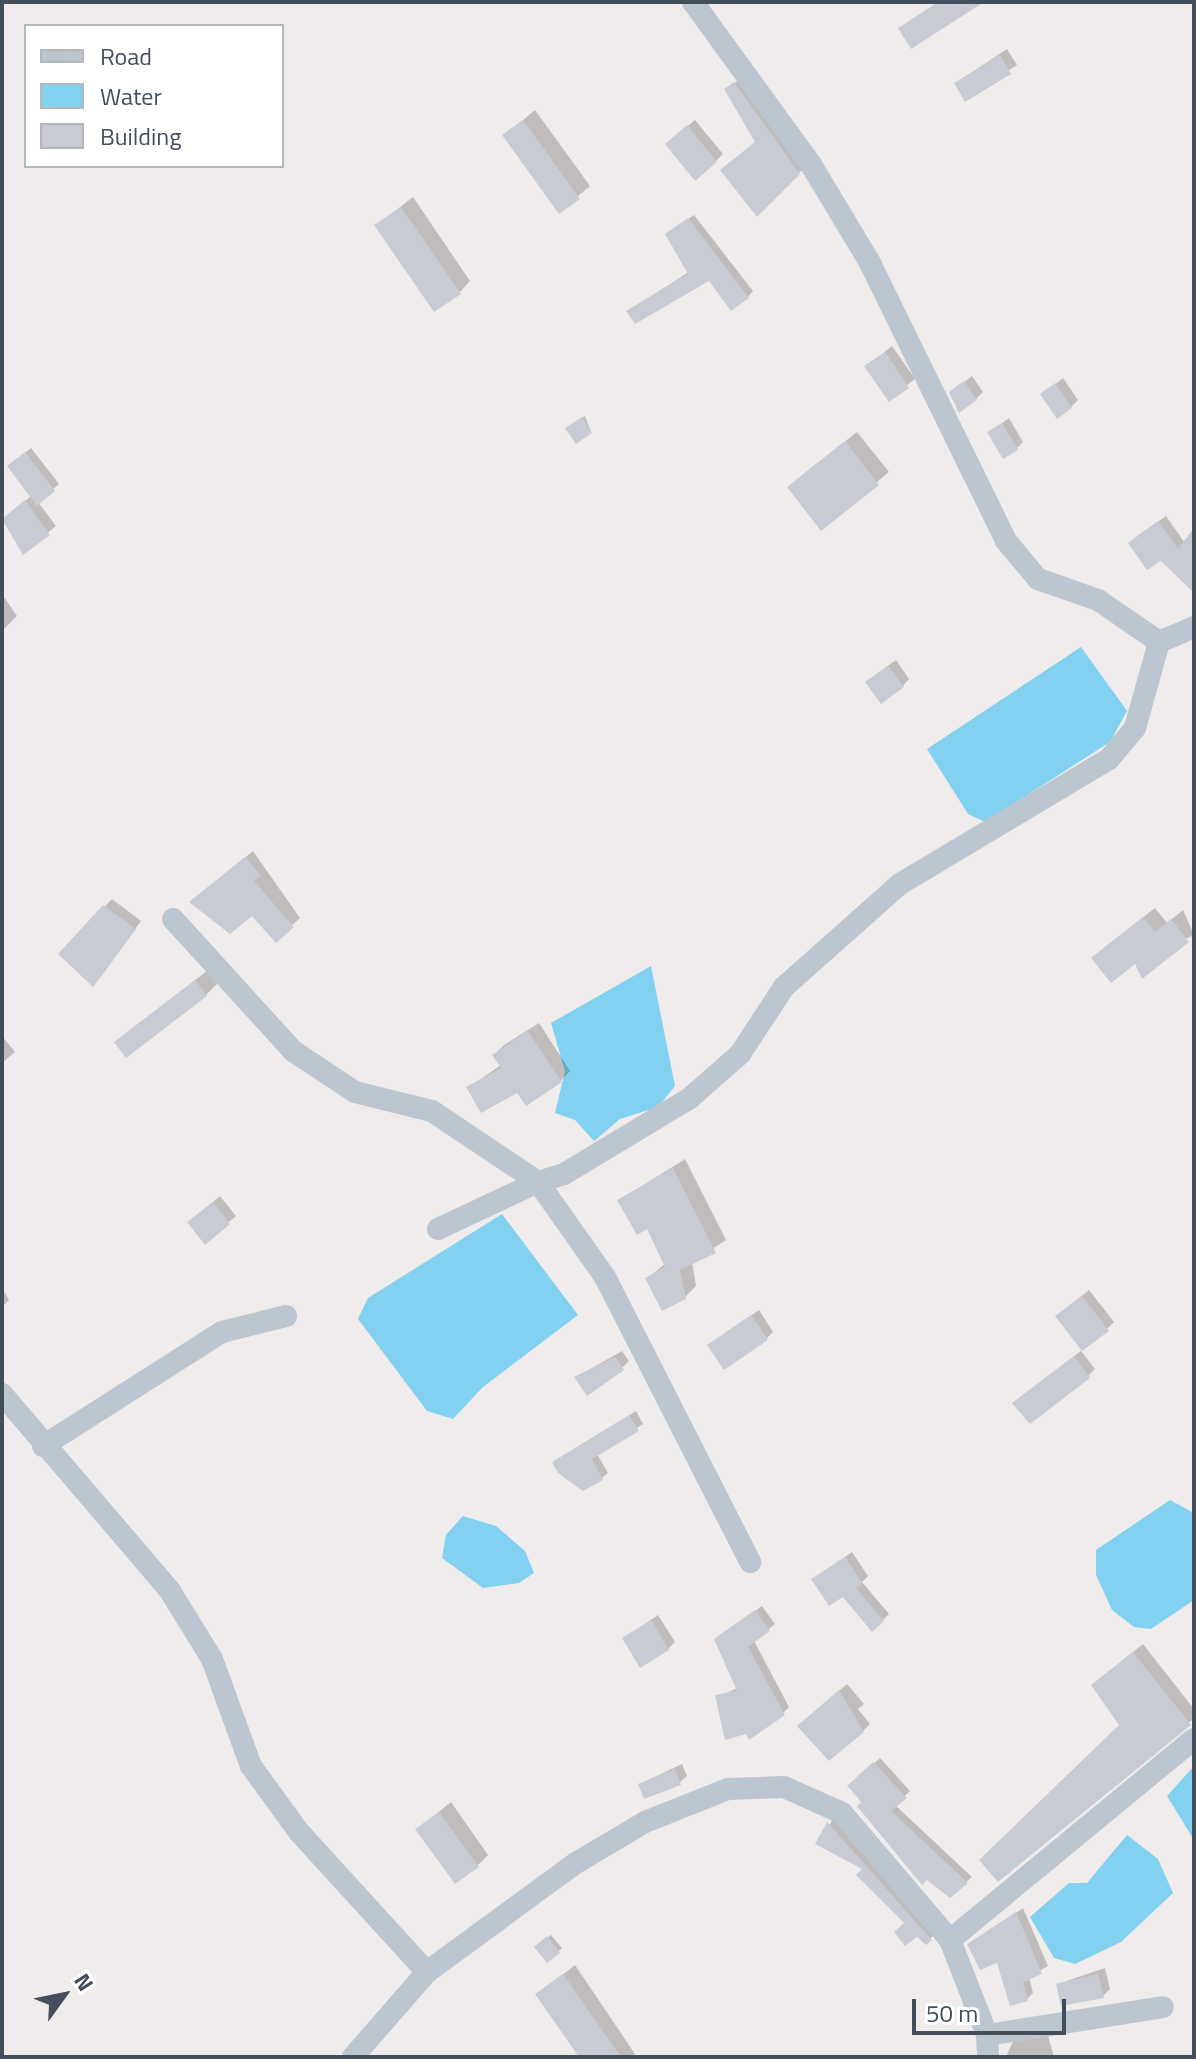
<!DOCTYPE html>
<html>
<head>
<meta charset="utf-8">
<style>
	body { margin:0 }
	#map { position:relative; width:1196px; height:2059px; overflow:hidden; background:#f0ecec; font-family:"Titillium Web",sans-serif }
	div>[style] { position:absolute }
	.water>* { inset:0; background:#82d1f0 }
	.shadow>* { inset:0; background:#0003 }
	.building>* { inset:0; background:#c8cbd3 }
	.minor>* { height:22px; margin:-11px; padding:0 11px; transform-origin:11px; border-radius:11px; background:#bcc6d0 }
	span { translate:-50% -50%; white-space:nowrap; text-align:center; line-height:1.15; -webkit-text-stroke:6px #fff; paint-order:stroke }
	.frame { position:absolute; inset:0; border:4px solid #444e5b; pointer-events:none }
	.legend { position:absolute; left:24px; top:24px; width:260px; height:144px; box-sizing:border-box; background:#fff; border:2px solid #b4b8bd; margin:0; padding:10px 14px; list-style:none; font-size:24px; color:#444e5b }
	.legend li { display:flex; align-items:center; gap:16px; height:40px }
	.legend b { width:40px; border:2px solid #b4b8bd }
	.north { position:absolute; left:24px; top:1955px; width:80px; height:80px; -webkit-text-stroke:6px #fff; paint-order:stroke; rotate:57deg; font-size:22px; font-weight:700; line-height:32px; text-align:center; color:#444e5b }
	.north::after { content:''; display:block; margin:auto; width:28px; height:36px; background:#444e5b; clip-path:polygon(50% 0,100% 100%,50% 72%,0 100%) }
	.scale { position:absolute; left:912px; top:1999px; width:154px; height:36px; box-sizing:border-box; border:4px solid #444e5b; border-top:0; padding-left:10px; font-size:24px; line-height:28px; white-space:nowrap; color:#444e5b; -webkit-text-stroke:6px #fff; paint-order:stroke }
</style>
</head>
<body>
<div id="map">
	<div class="water">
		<i style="clip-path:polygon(1081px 647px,1127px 711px,1110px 742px,985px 822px,968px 814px,927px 749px)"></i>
		<i style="clip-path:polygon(651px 966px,675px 1086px,658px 1107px,620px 1119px,594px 1141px,575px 1120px,555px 1113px,565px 1071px,551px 1023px)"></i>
		<i style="clip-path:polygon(502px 1214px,578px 1315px,483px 1387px,453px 1419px,427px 1411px,358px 1319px,368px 1298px)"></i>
		<i style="clip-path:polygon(1170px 1500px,1194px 1513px,1194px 1600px,1151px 1629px,1134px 1627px,1112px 1610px,1096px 1575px,1096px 1550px)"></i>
		<i style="clip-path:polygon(463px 1516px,496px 1526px,525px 1551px,534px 1573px,519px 1583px,483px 1588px,442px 1558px,446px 1535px)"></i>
		<i style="clip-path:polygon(1194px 1766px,1194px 1840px,1167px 1796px)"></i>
		<i style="clip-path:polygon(1127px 1835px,1158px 1859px,1173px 1893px,1121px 1942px,1075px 1964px,1054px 1958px,1030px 1917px,1069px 1883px,1087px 1883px)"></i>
	</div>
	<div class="shadow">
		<i style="clip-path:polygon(1007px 49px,1017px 65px,966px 99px,956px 83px)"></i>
		<i style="clip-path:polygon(744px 75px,808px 164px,757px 214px,757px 141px,727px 90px)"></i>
		<i style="clip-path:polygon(535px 110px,590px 186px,560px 211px,505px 135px)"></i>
		<i style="clip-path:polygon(695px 120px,723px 154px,716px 161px,674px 137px)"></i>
		<i style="clip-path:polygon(413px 197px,470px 281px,460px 292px,377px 225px)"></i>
		<i style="clip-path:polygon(694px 215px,753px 291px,748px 297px,709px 278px,628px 311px,689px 272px,673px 229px)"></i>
		<i style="clip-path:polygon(892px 346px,915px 379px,889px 399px,867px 366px)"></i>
		<i style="clip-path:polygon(972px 376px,983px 392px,976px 399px,951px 392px)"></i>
		<i style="clip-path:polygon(1063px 378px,1078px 400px,1071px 407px,1043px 394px)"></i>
		<i style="clip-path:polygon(585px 416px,591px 432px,570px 426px)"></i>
		<i style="clip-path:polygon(1009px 418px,1023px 442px,1016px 449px,990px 432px)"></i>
		<i style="clip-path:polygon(857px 432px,889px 472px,821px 528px,801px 476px)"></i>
		<i style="clip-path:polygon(31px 448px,59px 484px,38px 502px,56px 526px,23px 552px,3px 521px,32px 495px,15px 461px)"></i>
		<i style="clip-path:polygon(1166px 516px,1185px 543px,1194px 531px,1194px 587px,1137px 536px)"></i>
		<i style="clip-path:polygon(2px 594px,17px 616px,2px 631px)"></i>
		<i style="clip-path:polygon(896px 660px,909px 679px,903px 686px,875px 675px)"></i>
		<i style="clip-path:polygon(253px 851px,300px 918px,276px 940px,253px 913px,199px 895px)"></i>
		<i style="clip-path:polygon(112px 899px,141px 921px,100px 978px,61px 953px)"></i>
		<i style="clip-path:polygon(1155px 908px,1167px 923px,1183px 910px,1194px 935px,1136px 961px,1105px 947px)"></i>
		<i style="clip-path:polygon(207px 971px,217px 984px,206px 995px,128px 1032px)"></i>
		<i style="clip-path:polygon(539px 1023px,570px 1071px,560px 1081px,518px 1090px,469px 1087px,501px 1065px,494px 1055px,504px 1045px)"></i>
		<i style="clip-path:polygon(2px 1036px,15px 1052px,2px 1063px)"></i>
		<i style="clip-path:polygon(685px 1159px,726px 1240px,692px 1262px,696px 1286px,685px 1297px,648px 1278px,666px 1263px,648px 1227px,620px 1200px)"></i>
		<i style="clip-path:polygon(220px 1196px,236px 1216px,205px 1242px,197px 1215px)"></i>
		<i style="clip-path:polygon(2px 1288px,9px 1300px,2px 1307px)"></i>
		<i style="clip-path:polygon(1089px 1290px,1114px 1322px,1107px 1329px,1064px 1310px)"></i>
		<i style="clip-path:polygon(759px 1310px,773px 1332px,766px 1339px,710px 1345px)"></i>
		<i style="clip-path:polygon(622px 1351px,629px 1361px,622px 1368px,576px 1377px)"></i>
		<i style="clip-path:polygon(1081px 1351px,1095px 1369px,1088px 1376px,1022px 1396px)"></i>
		<i style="clip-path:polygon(636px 1411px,643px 1424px,597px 1454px,608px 1473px,602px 1478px,555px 1462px)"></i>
		<i style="clip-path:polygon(852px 1552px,868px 1576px,862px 1582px,889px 1614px,883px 1620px,814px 1579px)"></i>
		<i style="clip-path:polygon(762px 1606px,775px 1624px,754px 1641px,789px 1707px,783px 1713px,718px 1696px,738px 1688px,723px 1634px)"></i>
		<i style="clip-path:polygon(658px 1615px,675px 1642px,668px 1649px,624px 1638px)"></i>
		<i style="clip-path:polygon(1143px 1644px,1194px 1709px,1194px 1719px,982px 1860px,1121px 1725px,1103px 1676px)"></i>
		<i style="clip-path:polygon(847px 1684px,864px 1704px,858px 1709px,870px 1724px,863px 1731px,806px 1719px)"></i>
		<i style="clip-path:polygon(880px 1758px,910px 1791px,895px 1805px,972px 1877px,950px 1895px,892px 1847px,850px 1786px)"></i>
		<i style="clip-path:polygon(682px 1764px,687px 1776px,679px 1783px,640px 1784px)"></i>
		<i style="clip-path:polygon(451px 1802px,488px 1855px,477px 1866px,418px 1829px)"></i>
		<i style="clip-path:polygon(833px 1819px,935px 1934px,926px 1943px,865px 1869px,818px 1843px)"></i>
		<i style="clip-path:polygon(1023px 1908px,1048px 1966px,1029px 1977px,1033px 1993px,1027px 1999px,998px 1961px,969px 1945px)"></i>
		<i style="clip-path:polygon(551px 1935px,562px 1948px,547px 1961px,536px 1947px)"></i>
		<i style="clip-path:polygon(575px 1965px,637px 2057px,582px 2057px,538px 1994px)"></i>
		<i style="clip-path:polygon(1105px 1968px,1110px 1989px,1103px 1996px,1058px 1984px)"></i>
		<i style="clip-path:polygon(1048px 2036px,1054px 2057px,1006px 2057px,1014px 2039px)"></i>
	</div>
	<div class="building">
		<i style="clip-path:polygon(938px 2px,984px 2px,911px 49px,898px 28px)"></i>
		<i style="clip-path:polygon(1000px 55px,1011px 74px,965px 102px,954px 83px)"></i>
		<i style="clip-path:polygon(734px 82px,800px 174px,757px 217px,720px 170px,755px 142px,724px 89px)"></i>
		<i style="clip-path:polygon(523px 120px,580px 199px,559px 214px,502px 135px)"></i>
		<i style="clip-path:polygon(687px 125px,717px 162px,695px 181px,665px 144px)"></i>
		<i style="clip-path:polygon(401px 207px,461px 294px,434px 312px,374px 225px)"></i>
		<i style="clip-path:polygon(688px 218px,749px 298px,731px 311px,709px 281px,635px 324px,626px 311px,688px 274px,665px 234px)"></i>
		<i style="clip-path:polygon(885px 352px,909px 388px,889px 402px,864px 366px)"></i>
		<i style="clip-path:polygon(964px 381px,977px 400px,959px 413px,949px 392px)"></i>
		<i style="clip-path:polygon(1055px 383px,1072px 408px,1057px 419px,1040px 394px)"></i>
		<i style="clip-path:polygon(582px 417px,592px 433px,576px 444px,565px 428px)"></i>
		<i style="clip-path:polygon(1002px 423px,1018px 450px,1003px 459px,987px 432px)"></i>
		<i style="clip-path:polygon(845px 441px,879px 485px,821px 531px,787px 487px)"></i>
		<i style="clip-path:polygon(25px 452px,55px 491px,37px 506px,7px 466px)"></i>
		<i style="clip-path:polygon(25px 500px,50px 535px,23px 555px,2px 519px)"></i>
		<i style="clip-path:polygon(1158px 521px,1178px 549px,1194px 528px,1194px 593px,1161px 561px,1147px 570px,1128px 543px)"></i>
		<i style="clip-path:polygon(888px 666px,904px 687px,881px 704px,865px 682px)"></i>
		<i style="clip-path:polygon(245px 857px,261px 876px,254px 881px,294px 927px,276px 943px,252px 916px,230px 934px,189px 902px)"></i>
		<i style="clip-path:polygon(103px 905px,136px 929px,93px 987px,58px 954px)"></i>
		<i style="clip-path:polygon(1143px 917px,1155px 932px,1171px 919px,1189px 942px,1142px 979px,1135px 964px,1111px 983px,1091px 958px)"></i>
		<i style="clip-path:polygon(195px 980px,207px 996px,126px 1058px,114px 1042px)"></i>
		<i style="clip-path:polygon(528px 1031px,562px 1082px,526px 1106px,517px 1093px,481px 1113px,466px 1087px,501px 1068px,492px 1055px)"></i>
		<i style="clip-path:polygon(673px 1168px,716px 1253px,680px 1270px,686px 1299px,662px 1311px,645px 1278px,665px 1267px,647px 1229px,637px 1235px,617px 1200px)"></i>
		<i style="clip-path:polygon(213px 1202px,230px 1224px,205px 1245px,187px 1222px)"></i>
		<i style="clip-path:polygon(1082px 1296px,1109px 1331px,1082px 1351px,1055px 1316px)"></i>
		<i style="clip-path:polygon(751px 1315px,768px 1340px,724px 1370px,707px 1345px)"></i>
		<i style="clip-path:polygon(1074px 1356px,1090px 1378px,1030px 1424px,1012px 1403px)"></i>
		<i style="clip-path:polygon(615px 1357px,624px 1370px,587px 1396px,574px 1377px)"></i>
		<i style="clip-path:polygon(629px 1415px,639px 1431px,592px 1459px,603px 1480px,583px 1491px,558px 1473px,552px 1462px)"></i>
		<i style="clip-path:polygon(845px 1557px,863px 1584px,856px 1588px,884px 1621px,872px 1632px,843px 1597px,829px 1606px,811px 1579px)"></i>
		<i style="clip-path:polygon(755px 1610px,770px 1631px,748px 1647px,785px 1715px,749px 1740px,746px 1734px,725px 1740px,715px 1695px,737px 1691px,714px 1639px)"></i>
		<i style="clip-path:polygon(651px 1620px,669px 1650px,640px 1668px,622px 1638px)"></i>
		<i style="clip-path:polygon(1133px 1652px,1191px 1725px,998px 1882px,979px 1860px,1119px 1725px,1091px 1685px)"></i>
		<i style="clip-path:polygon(839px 1690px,864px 1732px,829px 1761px,797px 1726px)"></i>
		<i style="clip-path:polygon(873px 1762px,907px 1798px,891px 1811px,968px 1883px,950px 1898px,927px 1880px,922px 1885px,857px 1806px,862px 1802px,847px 1786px)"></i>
		<i style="clip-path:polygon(675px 1769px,681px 1785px,644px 1799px,638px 1784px)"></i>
		<i style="clip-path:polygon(439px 1812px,479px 1867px,455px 1884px,415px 1829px)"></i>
		<i style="clip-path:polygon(827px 1822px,932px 1940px,926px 1945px,917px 1937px,905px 1946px,894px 1932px,904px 1923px,856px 1875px,862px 1869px,815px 1844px)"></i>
		<i style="clip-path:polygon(1016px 1912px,1042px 1974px,1023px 1982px,1028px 2001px,1010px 2006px,997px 1963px,980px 1970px,967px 1944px)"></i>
		<i style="clip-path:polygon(547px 1936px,560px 1953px,547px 1963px,534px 1947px)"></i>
		<i style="clip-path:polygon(563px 1974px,621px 2057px,579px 2057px,535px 1994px)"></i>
		<i style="clip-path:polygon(1098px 1974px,1104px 1998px,1061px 2006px,1056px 1984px)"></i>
	</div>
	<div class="minor">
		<i style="left:693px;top:2px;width:199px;rotate:54deg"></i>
		<i style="left:810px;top:163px;width:117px;rotate:59deg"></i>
		<i style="left:870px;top:263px;width:309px;rotate:63.9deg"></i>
		<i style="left:1006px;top:541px;width:50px;rotate:49.9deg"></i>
		<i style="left:1038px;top:579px;width:64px;rotate:19.3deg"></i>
		<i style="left:1098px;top:600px;width:74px;rotate:34.5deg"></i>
		<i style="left:173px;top:919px;width:178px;rotate:47.7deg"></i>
		<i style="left:293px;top:1051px;width:74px;rotate:33.5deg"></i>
		<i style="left:355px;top:1092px;width:79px;rotate:13.9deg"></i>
		<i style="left:432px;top:1111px;width:128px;rotate:33.8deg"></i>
		<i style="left:538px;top:1182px;width:27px;rotate:-17deg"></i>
		<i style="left:564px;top:1174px;width:147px;rotate:-31.1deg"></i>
		<i style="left:690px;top:1098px;width:67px;rotate:-41.3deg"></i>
		<i style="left:740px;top:1054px;width:80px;rotate:-56.7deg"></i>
		<i style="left:784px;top:987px;width:155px;rotate:-41.6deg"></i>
		<i style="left:900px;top:884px;width:244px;rotate:-30.9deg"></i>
		<i style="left:1109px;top:759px;width:40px;rotate:-50deg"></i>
		<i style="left:1135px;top:728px;width:89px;rotate:-74.4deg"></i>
		<i style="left:1159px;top:642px;width:38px;rotate:-23deg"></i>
		<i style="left:438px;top:1229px;width:110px;rotate:-25.2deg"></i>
		<i style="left:538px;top:1182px;width:116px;rotate:54.8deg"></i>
		<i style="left:605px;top:1277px;width:320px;rotate:63deg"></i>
		<i style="left:2px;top:1394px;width:259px;rotate:49.5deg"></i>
		<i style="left:170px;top:1591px;width:80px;rotate:58.3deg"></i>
		<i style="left:212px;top:1659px;width:114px;rotate:70deg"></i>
		<i style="left:251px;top:1766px;width:82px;rotate:54deg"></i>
		<i style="left:299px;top:1832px;width:190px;rotate:47.6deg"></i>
		<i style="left:43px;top:1446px;width:212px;rotate:-32.5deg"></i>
		<i style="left:222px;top:1332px;width:66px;rotate:-14deg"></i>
		<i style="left:950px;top:1940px;width:316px;rotate:-39.5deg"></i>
		<i style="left:987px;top:2035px;width:178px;rotate:-9deg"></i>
		<i style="left:353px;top:2057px;width:113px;rotate:-49deg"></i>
		<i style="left:427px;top:1972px;width:185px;rotate:-36.2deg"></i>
		<i style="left:576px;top:1863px;width:80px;rotate:-30.7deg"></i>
		<i style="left:645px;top:1822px;width:89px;rotate:-21.7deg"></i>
		<i style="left:728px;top:1789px;width:56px;rotate:-2deg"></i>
		<i style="left:784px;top:1787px;width:64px;rotate:24.1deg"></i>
		<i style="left:842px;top:1813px;width:167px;rotate:49.6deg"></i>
		<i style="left:950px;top:1940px;width:102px;rotate:68.7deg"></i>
		<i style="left:987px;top:2035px;width:22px;rotate:87deg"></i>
	</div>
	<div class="frame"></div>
	<ul class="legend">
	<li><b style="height:10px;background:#bcc6d0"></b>Road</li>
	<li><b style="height:22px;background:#82d1f0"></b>Water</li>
	<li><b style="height:22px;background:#c8cbd3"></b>Building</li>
	</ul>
	<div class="north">N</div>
	<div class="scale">50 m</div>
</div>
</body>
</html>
